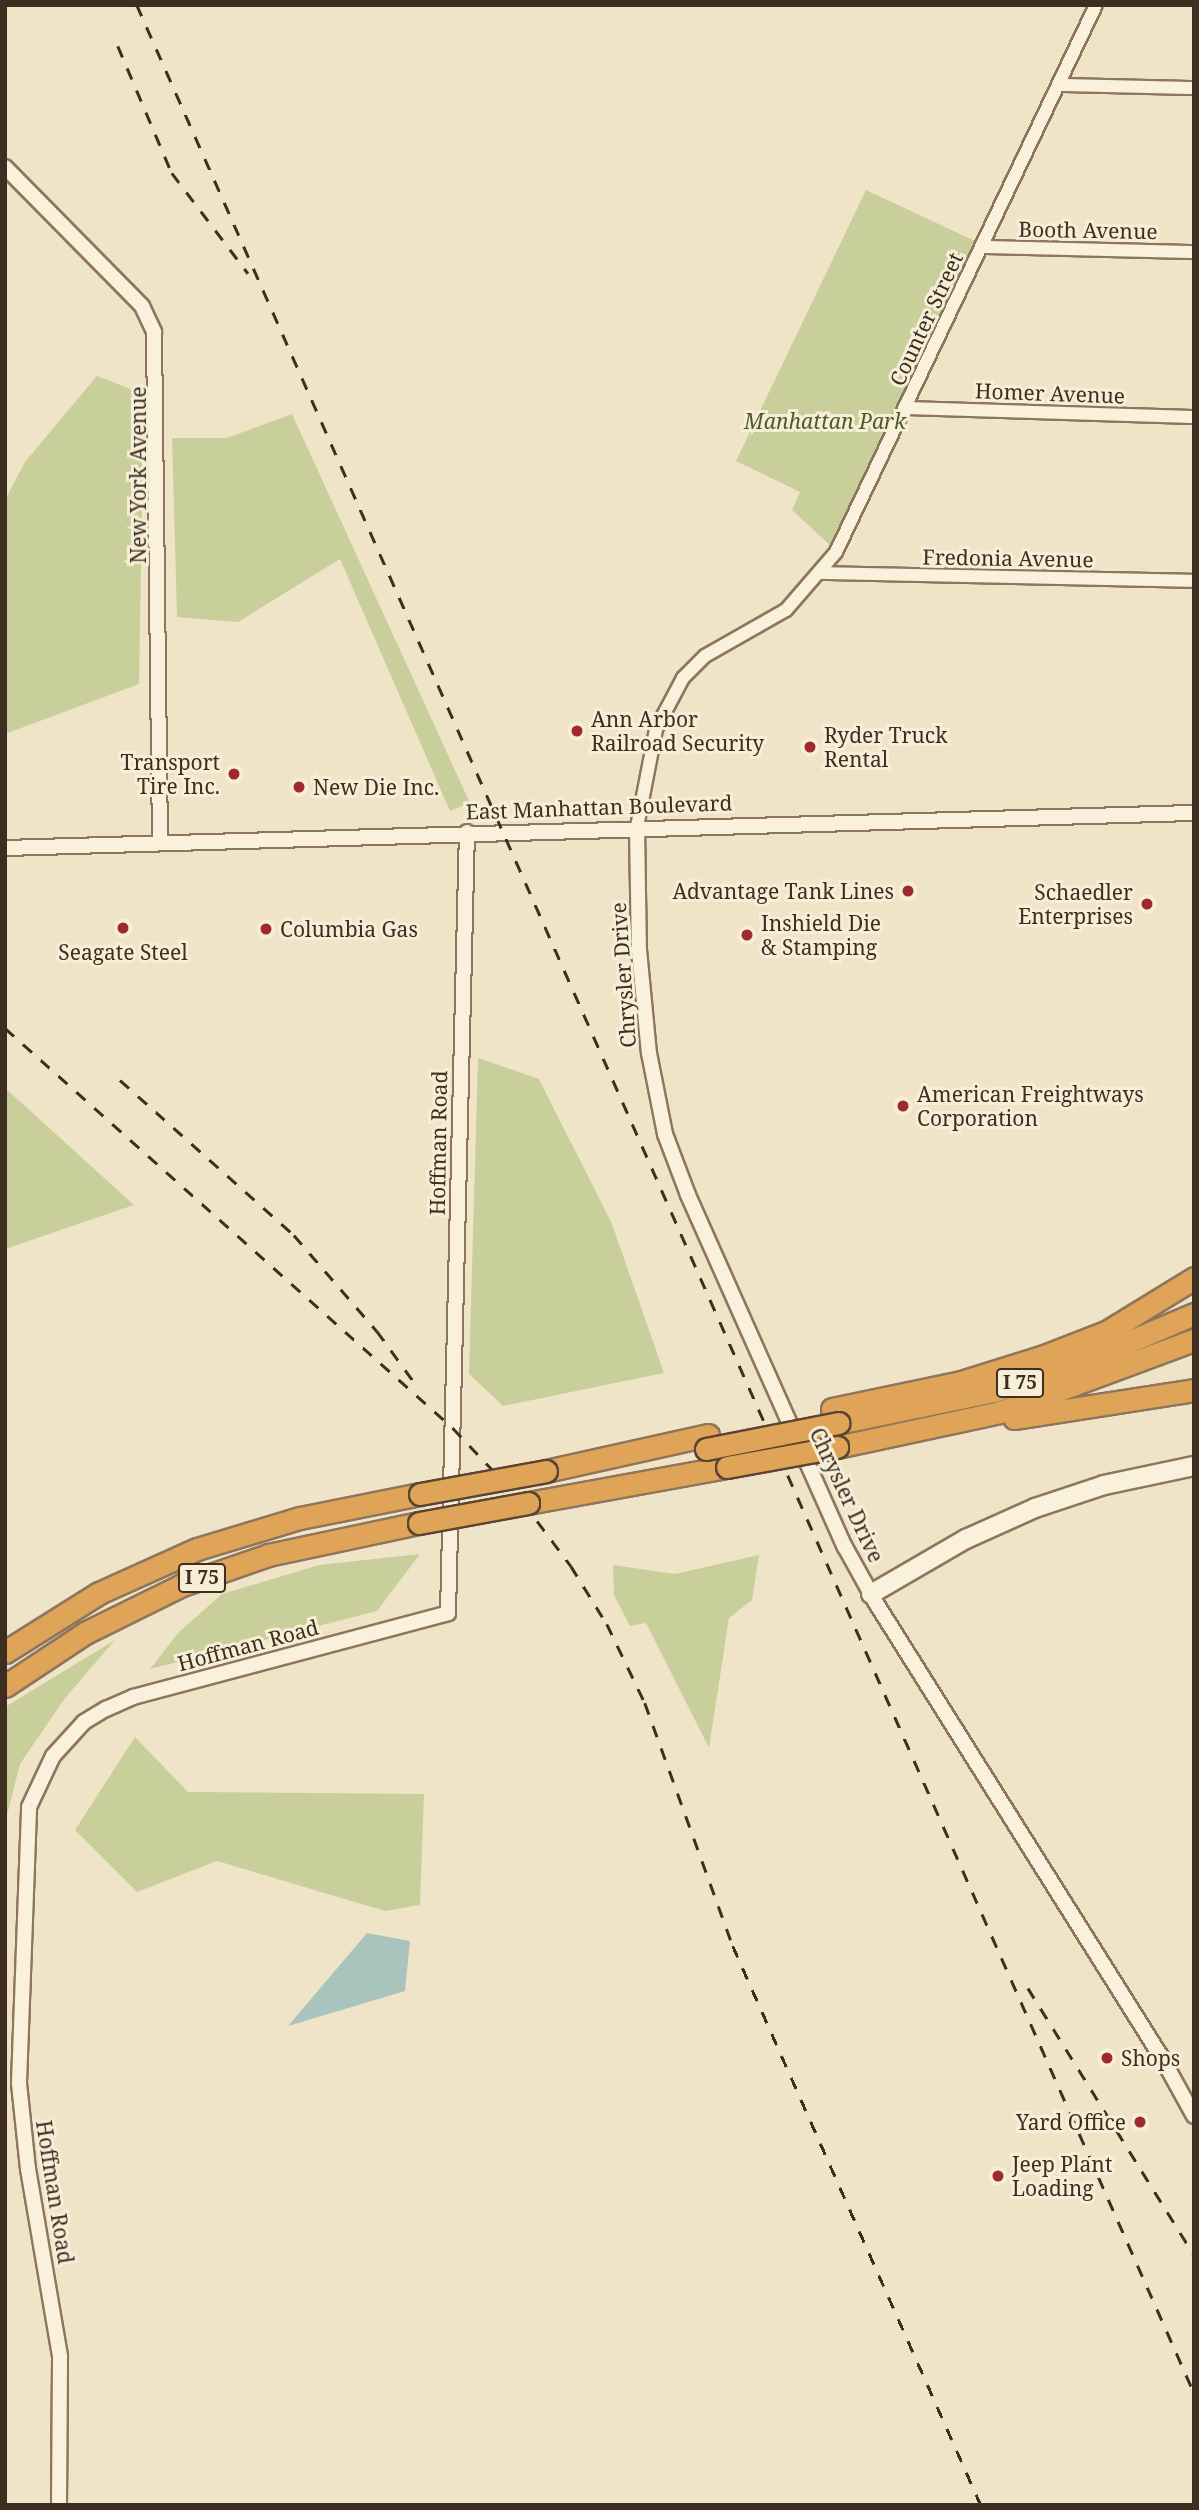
<!DOCTYPE html>
<html>
<head>
<meta charset="utf-8">
<style>
	body { margin:0 }
	#map { position:relative; width:1199px; height:2510px; overflow:hidden; background:#f0e4c8; font-family:"Noto Serif",serif }
	div>[style] { position:absolute }
	.green>* { inset:0; background:#c9cf9b }
	.water>* { inset:0; background:#a9c4bc }
	.roads { filter:drop-shadow(2px 0 #8d765c) drop-shadow(-2px 0 #8d765c) drop-shadow(0 2px #8d765c) drop-shadow(0 -2px #8d765c) }
	.minor>* { height:12px; margin:-6px; padding:0 6px; transform-origin:6px; border-radius:6px; background:#faf1dc }
	.tertiary>* { height:14px; margin:-7px; padding:0 7px; transform-origin:7px; border-radius:7px; background:#faf1dc }
	.secondary>* { height:18px; margin:-9px; padding:0 9px; transform-origin:9px; border-radius:9px; background:#faf1dc }
	.motorway>* { height:21px; margin:-10.5px; padding:0 10.5px; transform-origin:10.5px; border-radius:10.5px; background:#e0a458 }
	.rail>* { height:2.5px; margin-top:-1.25px; transform-origin:0; background:repeating-linear-gradient(90deg,#3d2e20 0 12px,transparent 0 24px) }
	.bridges { filter:drop-shadow(2px 0 #5b4430) drop-shadow(-2px 0 #5b4430) drop-shadow(0 2px #5b4430) drop-shadow(0 -2px #5b4430) }
	.motorway-bridge>* { height:21px; margin:-10.5px; padding:0 10.5px; transform-origin:10.5px; border-radius:10.5px; background:#e0a458 }
	.dots>* { width:19px; height:19px; translate:-50% -50%; box-sizing:border-box; border:4px solid #f7eed8; border-radius:50% }
	span { translate:-50% -50%; white-space:nowrap; text-align:center; line-height:1.15; -webkit-text-stroke:6px #f7eed8; paint-order:stroke }
	.shield-label span { padding:2px 5px; background:#f7eed8; border:2px solid; border-radius:5px; -webkit-text-stroke-width:0 }
	.shield-label { font-size:19px; color:#3d2e20; font-weight:700 }
	.street-label { font-size:21px; color:#3d2e20 }
	.park-label { font-size:21px; color:#4d5a26; font-style:italic }
	.poi-label { font-size:21px; color:#3d2e20 }
	.left { translate:0 -50%; text-align:left }
	.right { translate:-100% -50%; text-align:right }
	.frame { position:absolute; inset:0; border:7px solid #3d2e20; pointer-events:none }
</style>
</head>
<body>
<div id="map">
	<div class="green">
		<i style="clip-path:polygon(866px 190px,977px 242px,833px 548px,792px 510px,800px 492px,736px 461px)"></i>
		<i style="clip-path:polygon(97px 376px,144px 394px,139px 684px,5px 734px,5px 500px,25px 462px)"></i>
		<i style="clip-path:polygon(292px 414px,470px 803px,450px 811px,340px 559px,238px 622px,177px 617px,172px 438px,227px 438px)"></i>
		<i style="clip-path:polygon(478px 1058px,539px 1079px,612px 1224px,664px 1373px,503px 1406px,469px 1374px)"></i>
		<i style="clip-path:polygon(5px 1088px,134px 1205px,5px 1249px)"></i>
		<i style="clip-path:polygon(420px 1554px,377px 1611px,150px 1669px,178px 1633px,222px 1594px,319px 1565px)"></i>
		<i style="clip-path:polygon(759px 1555px,752px 1600px,729px 1618px,709px 1748px,646px 1623px,630px 1626px,614px 1595px,613px 1565px,675px 1574px)"></i>
		<i style="clip-path:polygon(115px 1640px,65px 1698px,20px 1764px,5px 1823px,5px 1707px)"></i>
		<i style="clip-path:polygon(135px 1737px,188px 1792px,424px 1794px,420px 1905px,385px 1911px,217px 1861px,137px 1892px,75px 1830px)"></i>
	</div>
	<div class="water">
		<i style="clip-path:polygon(367px 1933px,410px 1941px,405px 1991px,288px 2026px)"></i>
	</div>
	<div class="roads">
		<div class="minor">
			<i style="left:1060px;top:85px;width:134px;rotate:1.3deg"></i>
			<i style="left:982px;top:247px;width:212px;rotate:1.4deg"></i>
			<i style="left:905px;top:408px;width:289px;rotate:1.8deg"></i>
			<i style="left:822px;top:573px;width:372px;rotate:1.2deg"></i>
			<i style="left:637px;top:827px;width:100px;rotate:-79deg"></i>
			<i style="left:656px;top:729px;width:58px;rotate:-62.1deg"></i>
			<i style="left:683px;top:678px;width:31px;rotate:-45deg"></i>
			<i style="left:705px;top:656px;width:93px;rotate:-29.6deg"></i>
			<i style="left:786px;top:610px;width:77px;rotate:-49.2deg"></i>
			<i style="left:836px;top:552px;width:606px;rotate:-64.58deg"></i>
		</div>
		<div class="tertiary">
			<i style="left:5px;top:167px;width:195px;rotate:45.4deg"></i>
			<i style="left:142px;top:306px;width:29px;rotate:65deg"></i>
			<i style="left:154px;top:332px;width:511px;rotate:89.33deg"></i>
			<i style="left:637px;top:827px;width:123px;rotate:89.1deg"></i>
			<i style="left:639px;top:950px;width:103px;rotate:84.5deg"></i>
			<i style="left:649px;top:1053px;width:83px;rotate:78.8deg"></i>
			<i style="left:665px;top:1134px;width:65px;rotate:69.3deg"></i>
			<i style="left:688px;top:1195px;width:385px;rotate:66deg"></i>
			<i style="left:845px;top:1547px;width:64px;rotate:61deg"></i>
			<i style="left:876px;top:1603px;width:537px;rotate:57.85deg"></i>
			<i style="left:1162px;top:2058px;width:66px;rotate:61.1deg"></i>
			<i style="left:5px;top:848px;width:1190px;rotate:-1.69deg"></i>
			<i style="left:59px;top:2505px;width:149px;rotate:-89.6deg"></i>
			<i style="left:60px;top:2356px;width:190px;rotate:-99.7deg"></i>
			<i style="left:28px;top:2169px;width:86px;rotate:-96deg"></i>
			<i style="left:19px;top:2083px;width:276px;rotate:-87.9deg"></i>
			<i style="left:29px;top:1807px;width:56px;rotate:-64.8deg"></i>
			<i style="left:53px;top:1756px;width:46px;rotate:-47.6deg"></i>
			<i style="left:84px;top:1722px;width:26px;rotate:-31deg"></i>
			<i style="left:106px;top:1709px;width:30px;rotate:-24deg"></i>
			<i style="left:133px;top:1697px;width:326px;rotate:-14.9deg"></i>
			<i style="left:448px;top:1613px;width:781px;rotate:-88.61deg"></i>
		</div>
		<div class="secondary">
			<i style="left:871px;top:1594px;width:110px;rotate:-30.1deg"></i>
			<i style="left:966px;top:1539px;width:76px;rotate:-24.2deg"></i>
			<i style="left:1035px;top:1508px;width:73px;rotate:-18.4deg"></i>
			<i style="left:1104px;top:1485px;width:92px;rotate:-11.9deg"></i>
		</div>
		<div class="motorway">
			<i style="left:832px;top:1409px;width:132px;rotate:-11.8deg"></i>
			<i style="left:961px;top:1382px;width:87px;rotate:-17.4deg"></i>
			<i style="left:1044px;top:1356px;width:69px;rotate:-21.3deg"></i>
			<i style="left:1108px;top:1331px;width:101px;rotate:-31.6deg"></i>
			<i style="left:1014px;top:1418px;width:182px;rotate:-8.8deg"></i>
			<i style="left:838px;top:1423px;width:159px;rotate:-11.6deg"></i>
			<i style="left:994px;top:1391px;width:97px;rotate:-18.6deg"></i>
			<i style="left:1086px;top:1360px;width:117px;rotate:-23.1deg"></i>
			<i style="left:837px;top:1447px;width:167px;rotate:-12.1deg"></i>
			<i style="left:1000px;top:1412px;width:207px;rotate:-20.4deg"></i>
			<i style="left:546px;top:1471px;width:166px;rotate:-12.5deg"></i>
			<i style="left:528px;top:1503px;width:202px;rotate:-10.3deg"></i>
			<i style="left:5px;top:1652px;width:111px;rotate:-32.1deg"></i>
			<i style="left:99px;top:1593px;width:107px;rotate:-24.2deg"></i>
			<i style="left:197px;top:1549px;width:108px;rotate:-16.8deg"></i>
			<i style="left:300px;top:1518px;width:122px;rotate:-11.3deg"></i>
			<i style="left:5px;top:1686px;width:96px;rotate:-33.5deg"></i>
			<i style="left:85px;top:1633px;width:108px;rotate:-26.3deg"></i>
			<i style="left:182px;top:1585px;width:91px;rotate:-19.2deg"></i>
			<i style="left:268px;top:1555px;width:154px;rotate:-12deg"></i>
		</div>
	</div>
	<div class="rail">
		<i style="left:137px;top:5px;width:2611px;rotate:66.12deg"></i>
		<i style="left:118px;top:46px;width:138px;rotate:67deg"></i>
		<i style="left:172px;top:173px;width:126px;rotate:52.8deg"></i>
		<i style="left:5px;top:1028px;width:601px;rotate:41.76deg"></i>
		<i style="left:453px;top:1428px;width:102px;rotate:46.6deg"></i>
		<i style="left:523px;top:1502px;width:80px;rotate:53.1deg"></i>
		<i style="left:571px;top:1566px;width:68px;rotate:58.2deg"></i>
		<i style="left:607px;top:1624px;width:88px;rotate:64.3deg"></i>
		<i style="left:645px;top:1703px;width:258px;rotate:70.1deg"></i>
		<i style="left:733px;top:1946px;width:612px;rotate:66.08deg"></i>
		<i style="left:120px;top:1080px;width:233px;rotate:41.7deg"></i>
		<i style="left:294px;top:1235px;width:127px;rotate:49.2deg"></i>
		<i style="left:377px;top:1331px;width:63px;rotate:54deg"></i>
		<i style="left:1028px;top:1988px;width:314px;rotate:58.1deg"></i>
	</div>
	<div class="bridges">
		<div class="motorway-bridge">
			<i style="left:706px;top:1449px;width:135px;rotate:-11.1deg"></i>
			<i style="left:727px;top:1467px;width:112px;rotate:-10.3deg"></i>
			<i style="left:420px;top:1494px;width:128px;rotate:-10.3deg"></i>
			<i style="left:419px;top:1523px;width:111px;rotate:-10.4deg"></i>
		</div>
	</div>
	<div class="dots">
		<i style="left:577px;top:731px;background:#9e2a2b"></i>
		<i style="left:810px;top:747px;background:#9e2a2b"></i>
		<i style="left:234px;top:774px;background:#9e2a2b"></i>
		<i style="left:299px;top:787px;background:#9e2a2b"></i>
		<i style="left:908px;top:891px;background:#9e2a2b"></i>
		<i style="left:1147px;top:904px;background:#9e2a2b"></i>
		<i style="left:123px;top:928px;background:#9e2a2b"></i>
		<i style="left:266px;top:929px;background:#9e2a2b"></i>
		<i style="left:747px;top:935px;background:#9e2a2b"></i>
		<i style="left:903px;top:1106px;background:#9e2a2b"></i>
		<i style="left:1107px;top:2058px;background:#9e2a2b"></i>
		<i style="left:1140px;top:2122px;background:#9e2a2b"></i>
		<i style="left:998px;top:2176px;background:#9e2a2b"></i>
	</div>
	<div class="shield-label">
		<span style="left:1020px;top:1383px">I 75</span>
		<span style="left:202px;top:1578px">I 75</span>
	</div>
	<div class="street-label">
		<span style="left:1088px;top:230px;rotate:1deg">Booth Avenue</span>
		<span style="left:926px;top:319px;rotate:-65deg">Counter Street</span>
		<span style="left:1050px;top:393px;rotate:2deg">Homer Avenue</span>
		<span style="left:138px;top:475px;rotate:-90deg">New York Avenue</span>
		<span style="left:1008px;top:558px;rotate:1deg">Fredonia Avenue</span>
		<span style="left:599px;top:807px;rotate:-2deg">East Manhattan Boulevard</span>
		<span style="left:623px;top:975px;rotate:-94deg">Chrysler Drive</span>
		<span style="left:438px;top:1143px;rotate:-89deg">Hoffman Road</span>
		<span style="left:847px;top:1495px;rotate:65deg">Chrysler Drive</span>
		<span style="left:248px;top:1645px;rotate:-15deg">Hoffman Road</span>
		<span style="left:55px;top:2192px;rotate:81deg">Hoffman Road</span>
	</div>
	<div class="park-label">
		<span style="left:825px;top:421px">Manhattan Park</span>
	</div>
	<div class="poi-label">
		<span class="left" style="left:591px;top:731px">Ann Arbor<br>Railroad Security</span>
		<span class="left" style="left:824px;top:747px">Ryder Truck<br>Rental</span>
		<span class="right" style="left:220px;top:774px">Transport<br>Tire Inc.</span>
		<span class="left" style="left:313px;top:787px">New Die Inc.</span>
		<span class="right" style="left:894px;top:891px">Advantage Tank Lines</span>
		<span class="right" style="left:1133px;top:904px">Schaedler<br>Enterprises</span>
		<span class="left" style="left:761px;top:935px">Inshield Die<br>&amp; Stamping</span>
		<span class="left" style="left:280px;top:929px">Columbia Gas</span>
		<span style="left:123px;top:952px">Seagate Steel</span>
		<span class="left" style="left:917px;top:1106px">American Freightways<br>Corporation</span>
		<span class="left" style="left:1121px;top:2058px">Shops</span>
		<span class="right" style="left:1126px;top:2122px">Yard Office</span>
		<span class="left" style="left:1012px;top:2176px">Jeep Plant<br>Loading</span>
	</div>
	<div class="frame"></div>
</div>
</body>
</html>
